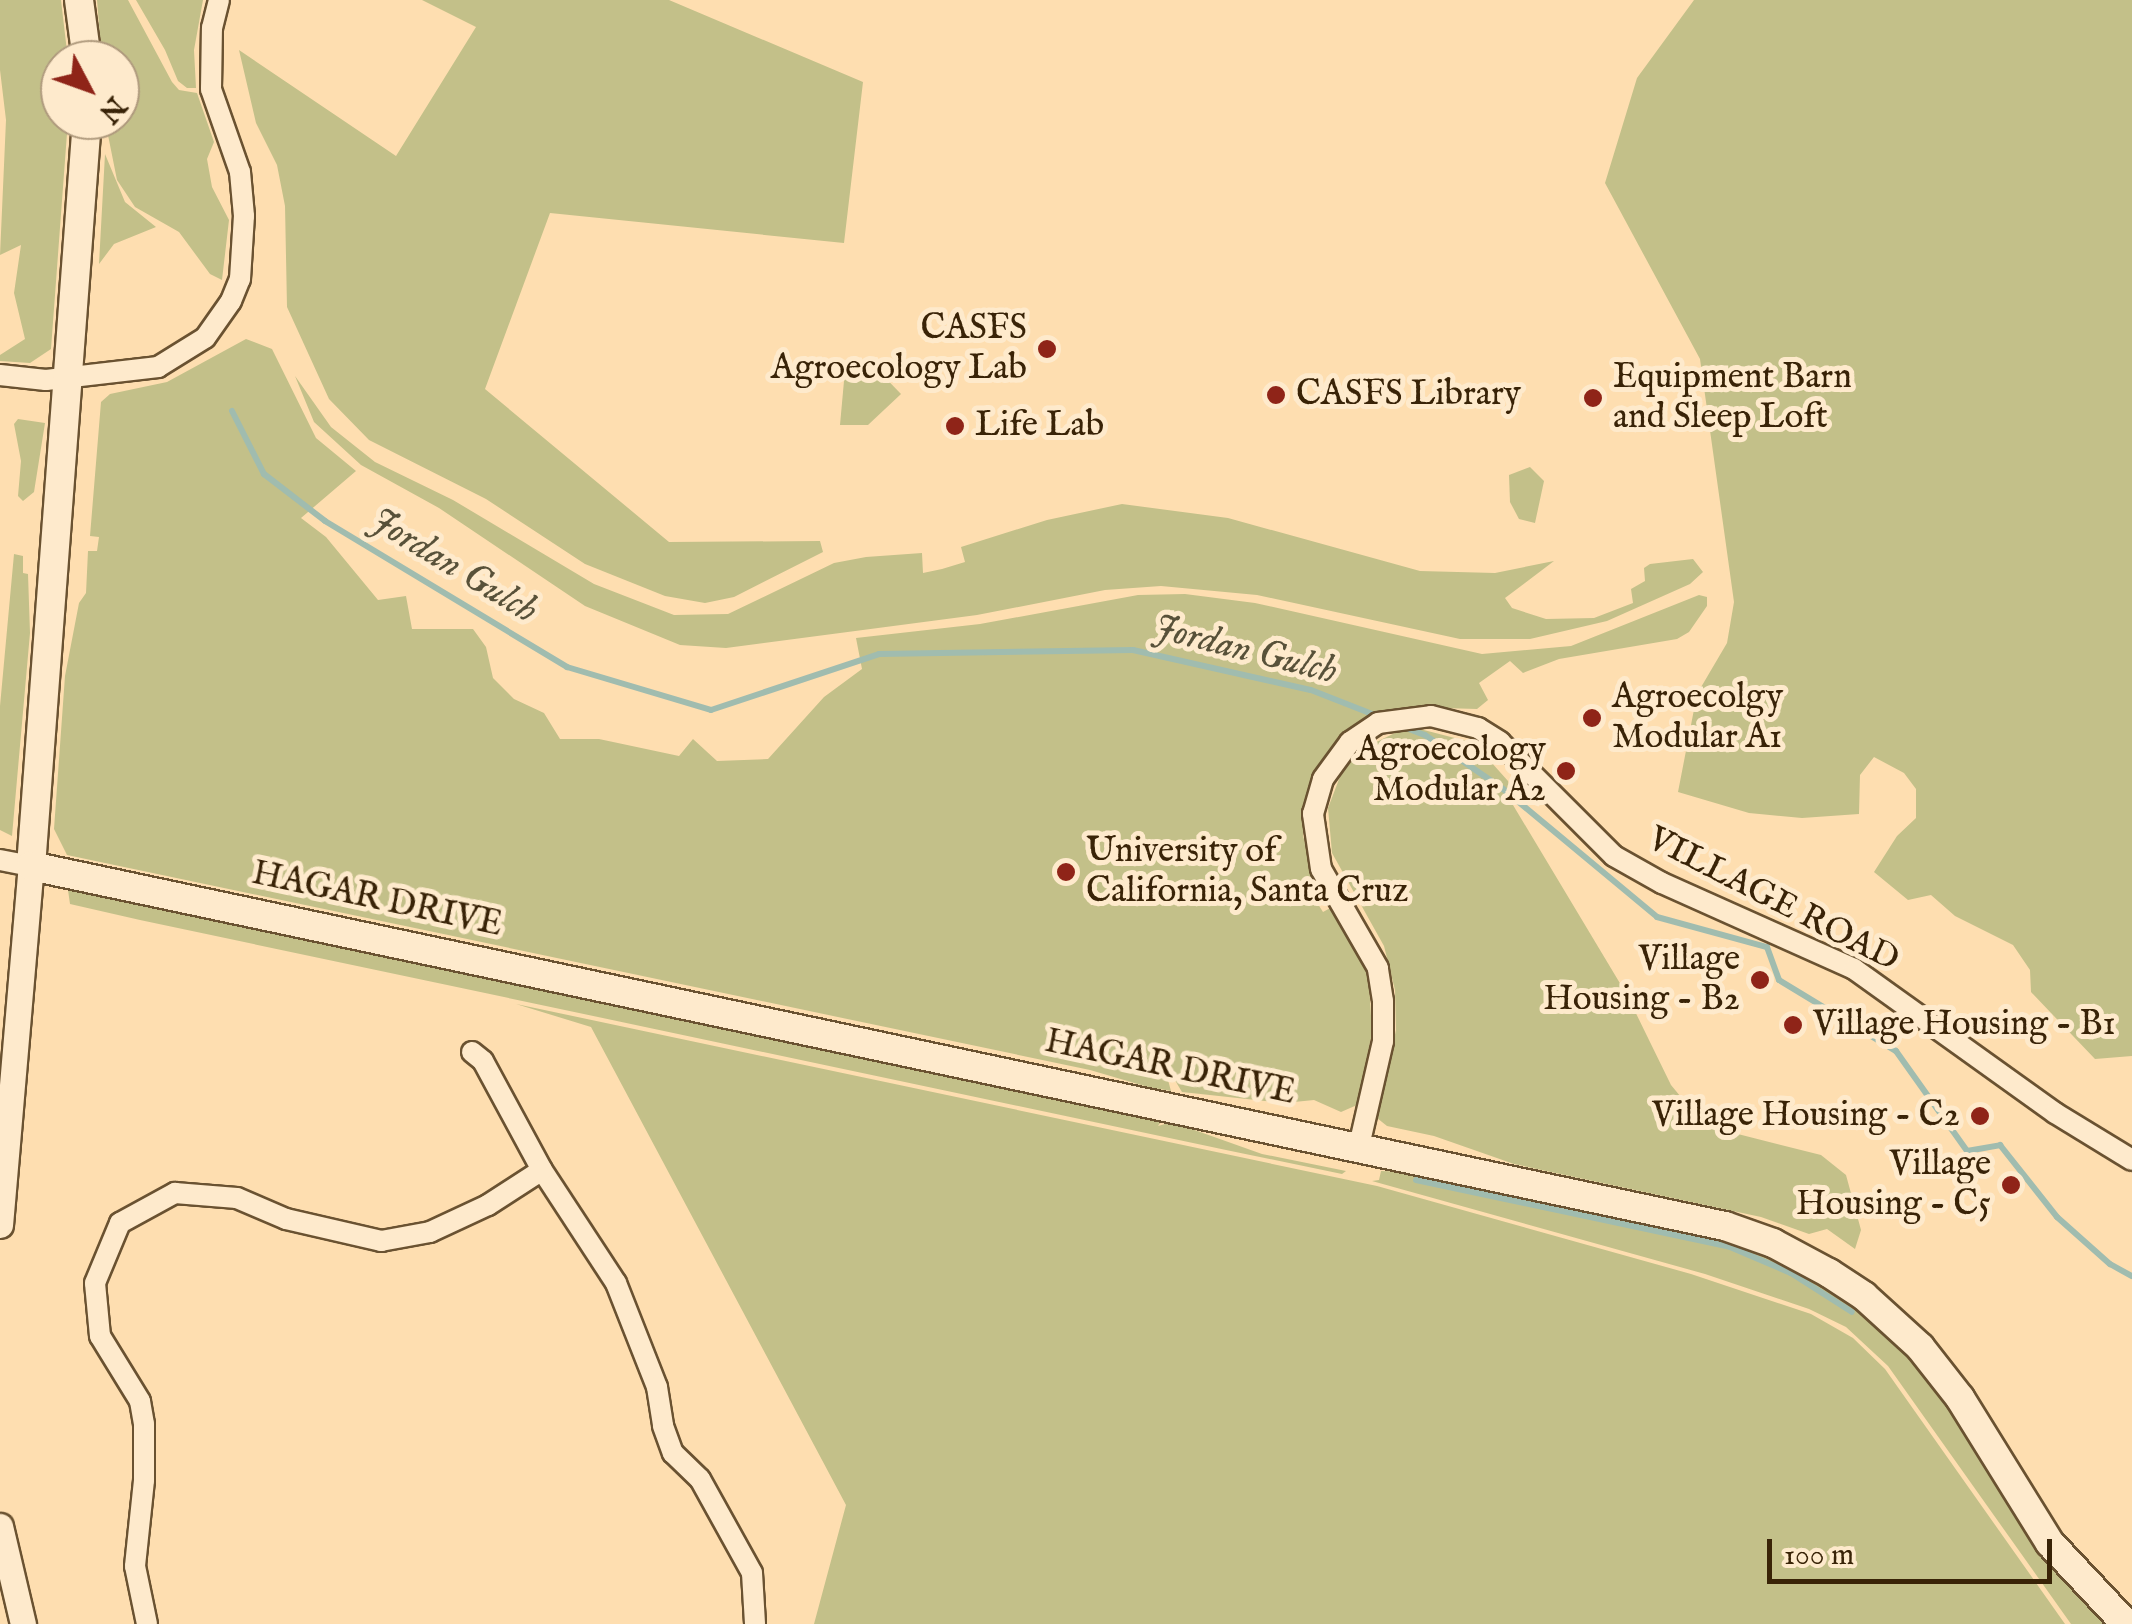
<!DOCTYPE html>
<html>
<head>
<meta charset="utf-8">
<style>
	body { margin:0 }
	#map { position:relative; width:2132px; height:1624px; overflow:hidden; background:#fedeb0; font-family:"IM FELL English",serif }
	div>[style] { position:absolute }
	.green>* { inset:0; background:#c3c089 }
	.stream>* { height:6px; margin:-3px; padding:0 3px; transform-origin:3px; border-radius:3px; background:#a0bcaf }
	.roads { filter:drop-shadow(2px 0 #6a5231) drop-shadow(-2px 0 #6a5231) drop-shadow(0 2px #6a5231) drop-shadow(0 -2px #6a5231) }
	.minor>* { height:20px; margin:-10px; padding:0 10px; transform-origin:10px; border-radius:10px; background:#feeacc }
	.tertiary>* { height:25px; margin:-12.5px; padding:0 12.5px; transform-origin:12.5px; border-radius:12.5px; background:#feeacc }
	.secondary>* { height:28px; margin:-14px; padding:0 14px; transform-origin:14px; border-radius:14px; background:#feeacc }
	.dots>* { width:28px; height:28px; translate:-50% -50%; box-sizing:border-box; border:5px solid #feeacc; border-radius:50% }
	span { translate:-50% -50%; white-space:nowrap; text-align:center; line-height:1.15; -webkit-text-stroke:10px #feeacc; paint-order:stroke }
	.poi-label { font-size:35px; color:#392307 }
	.right { translate:-100% -50%; text-align:right }
	.left { translate:0 -50%; text-align:left }
	.street-label { font-size:35px; color:#392307 }
	.water-label { font-size:38px; color:#585139; font-style:italic }
	.north { position:absolute; left:40px; top:40px; width:100px; height:100px; box-sizing:border-box; background:#feeacc; border:2px solid #af9a7d; border-radius:50%; rotate:131deg; font-size:28px; font-weight:700; line-height:40px; text-align:center; color:#392307 }
	.north::after { content:''; display:block; margin:auto; width:35px; height:45px; background:#8f2418; clip-path:polygon(50% 0,100% 100%,50% 72%,0 100%) }
	.scale { position:absolute; left:1767px; top:1539px; width:285px; height:45px; box-sizing:border-box; border:5px solid #392307; border-top:0; padding-left:12px; font-size:30px; line-height:35px; white-space:nowrap; color:#392307; -webkit-text-stroke:8px #feeacc; paint-order:stroke }
</style>
</head>
<body>
<div id="map">
	<div class="green">
		<i style="clip-path:polygon(0 0,61px 0,68px 60px,60px 60px,60px 120px,68px 120px,51px 349px,30px 363px,0 361px,0 355px,25px 339px,14px 293px,21px 245px,0 255px,6px 120px,0 70px)"></i>
		<i style="clip-path:polygon(97px 0,128px 0,172px 82px,179px 90px,197px 93px,214px 142px,207px 159px,212px 187px,229px 220px,222px 280px,210px 274px,179px 232px,135px 207px,117px 180px,105px 120px,120px 120px,120px 60px,102px 60px)"></i>
		<i style="clip-path:polygon(136px 0,203px 0,194px 50px,196px 88px,187px 88px,178px 81px,165px 50px)"></i>
		<i style="clip-path:polygon(422px 0,669px 0,863px 82px,844px 243px,550px 213px,485px 389px,669px 542px,820px 541px,823px 552px,734px 597px,705px 603px,665px 596px,585px 564px,486px 499px,369px 440px,329px 399px,287px 307px,285px 206px,277px 165px,256px 123px,239px 50px,396px 156px,476px 27px)"></i>
		<i style="clip-path:polygon(1694px 0,2132px 0,2132px 1056px,2095px 1059px,2031px 992px,2030px 970px,2013px 945px,1955px 916px,1931px 895px,1908px 900px,1874px 872px,1897px 836px,1916px 818px,1916px 789px,1904px 773px,1874px 757px,1860px 775px,1859px 814px,1802px 818px,1749px 813px,1678px 792px,1697px 694px,1727px 643px,1734px 602px,1700px 359px,1605px 183px,1637px 78px)"></i>
		<i style="clip-path:polygon(105px 154px,125px 202px,156px 227px,114px 244px,99px 264px)"></i>
		<i style="clip-path:polygon(246px 339px,272px 349px,316px 438px,356px 471px,301px 518px,326px 537px,378px 600px,406px 596px,412px 629px,473px 629px,486px 647px,493px 678px,514px 699px,544px 713px,560px 739px,599px 739px,679px 756px,693px 739px,717px 761px,768px 759px,824px 697px,862px 669px,856px 638px,980px 624px,1138px 595px,1185px 594px,1255px 603px,1482px 654px,1571px 646px,1699px 595px,1707px 597px,1707px 606px,1689px 632px,1677px 639px,1559px 659px,1523px 673px,1510px 661px,1479px 683px,1488px 700px,1477px 709px,1409px 707px,1380px 712px,1347px 731px,1322px 760px,1304px 803px,1303px 836px,1314px 873px,1325px 893px,1316px 901px,1323px 912px,1334px 906px,1361px 955px,1369px 981px,1372px 1033px,1357px 1105px,1341px 1112px,1314px 1100px,1294px 1102px,1291px 1092px,1282px 1090px,1274px 1102px,1182px 1092px,1173px 1077px,1168px 1080px,1171px 1091px,1148px 1087px,1090px 1070px,67px 855px,54px 829px,65px 676px,79px 603px,86px 593px,88px 551px,97px 551px,99px 537px,90px 536px,101px 402px,110px 394px,167px 382px)"></i>
		<i style="clip-path:polygon(846px 359px,871px 363px,901px 394px,868px 425px,840px 425px)"></i>
		<i style="clip-path:polygon(295px 376px,331px 427px,375px 462px,453px 500px,594px 584px,674px 615px,728px 614px,834px 563px,866px 557px,922px 553px,923px 573px,942px 569px,965px 562px,961px 547px,1047px 520px,1122px 504px,1228px 518px,1420px 571px,1495px 573px,1554px 561px,1505px 598px,1512px 608px,1546px 619px,1594px 618px,1633px 603px,1631px 589px,1645px 581px,1644px 568px,1650px 564px,1693px 559px,1703px 572px,1690px 584px,1607px 621px,1530px 639px,1460px 639px,1257px 595px,1161px 586px,1105px 590px,977px 615px,726px 648px,680px 645px,585px 606px,439px 508px,361px 465px,314px 422px)"></i>
		<i style="clip-path:polygon(18px 419px,45px 423px,34px 492px,23px 501px,18px 496px,21px 461px,14px 424px)"></i>
		<i style="clip-path:polygon(1530px 467px,1544px 481px,1535px 523px,1519px 519px,1510px 502px,1509px 475px)"></i>
		<i style="clip-path:polygon(14px 554px,23px 556px,23px 573px,28px 574px,30px 633px,12px 836px,0 830px,0 706px)"></i>
		<i style="clip-path:polygon(1420px 729px,1474px 743px,1508px 781px,1513px 805px,1627px 995px,1671px 1085px,1690px 1108px,1708px 1123px,1730px 1132px,1821px 1155px,1846px 1175px,1861px 1230px,1855px 1249px,1827px 1229px,1809px 1234px,1761px 1217px,1514px 1164px,1434px 1136px,1387px 1126px,1377px 1118px,1396px 1030px,1395px 990px,1384px 946px,1332px 853px,1328px 808px,1341px 774px,1362px 749px,1397px 732px)"></i>
		<i style="clip-path:polygon(68px 890px,1163px 1119px,1158px 1126px,1172px 1122px,1262px 1154px,1346px 1171px,1342px 1174px,1226px 1150px,140px 920px,70px 904px)"></i>
		<i style="clip-path:polygon(516px 1004px,1377px 1186px,1691px 1274px,1811px 1314px,1853px 1338px,1885px 1369px,2065px 1624px,814px 1624px,846px 1505px,591px 1027px)"></i>
		<i style="clip-path:polygon(1381px 1171px,1412px 1172px,1690px 1232px,1763px 1255px,1808px 1277px,1859px 1311px,1914px 1361px,1957px 1419px,2051px 1567px,2104px 1624px,2071px 1624px,1888px 1366px,1846px 1327px,1809px 1309px,1705px 1274px,1372px 1181px,1379px 1180px)"></i>
	</div>
	<div class="stream">
		<i style="left:232px;top:411px;width:71px;rotate:63.1deg"></i>
		<i style="left:264px;top:474px;width:77px;rotate:37.6deg"></i>
		<i style="left:325px;top:521px;width:283px;rotate:31.1deg"></i>
		<i style="left:567px;top:667px;width:150px;rotate:16.6deg"></i>
		<i style="left:711px;top:710px;width:177px;rotate:-18.4deg"></i>
		<i style="left:879px;top:654px;width:254px;rotate:-0.9deg"></i>
		<i style="left:1133px;top:650px;width:182px;rotate:12.7deg"></i>
		<i style="left:1311px;top:690px;width:74px;rotate:21.4deg"></i>
		<i style="left:1401px;top:726px;width:26px;rotate:21deg"></i>
		<i style="left:1425px;top:735px;width:95px;rotate:34.7deg"></i>
		<i style="left:1503px;top:789px;width:200px;rotate:39.7deg"></i>
		<i style="left:1657px;top:917px;width:114px;rotate:15.3deg"></i>
		<i style="left:1767px;top:947px;width:35px;rotate:70deg"></i>
		<i style="left:1779px;top:980px;width:137px;rotate:31.3deg"></i>
		<i style="left:1896px;top:1051px;width:123px;rotate:54.6deg"></i>
		<i style="left:1967px;top:1151px;width:34px;rotate:-10deg"></i>
		<i style="left:2000px;top:1145px;width:92px;rotate:51.6deg"></i>
		<i style="left:2057px;top:1217px;width:71px;rotate:41.6deg"></i>
		<i style="left:2110px;top:1264px;width:25px;rotate:29deg"></i>
		<i style="left:1416px;top:1180px;width:321px;rotate:12deg"></i>
		<i style="left:1730px;top:1247px;width:66px;rotate:23.1deg"></i>
		<i style="left:1791px;top:1273px;width:72px;rotate:32.6deg"></i>
	</div>
	<div class="roads">
		<div class="minor">
			<i style="left:0;top:375px;width:46px;rotate:6.2deg"></i>
			<i style="left:46px;top:380px;width:113px;rotate:-6.6deg"></i>
			<i style="left:158px;top:367px;width:55px;rotate:-31.7deg"></i>
			<i style="left:205px;top:338px;width:45px;rotate:-54.9deg"></i>
			<i style="left:231px;top:301px;width:24px;rotate:-68deg"></i>
			<i style="left:240px;top:279px;width:63px;rotate:-86.4deg"></i>
			<i style="left:244px;top:216px;width:44px;rotate:-95.2deg"></i>
			<i style="left:240px;top:172px;width:88px;rotate:-109.3deg"></i>
			<i style="left:211px;top:89px;width:61px;rotate:-89.1deg"></i>
			<i style="left:212px;top:28px;width:29px;rotate:-76deg"></i>
			<i style="left:0;top:860px;width:32px;rotate:11deg"></i>
			<i style="left:472px;top:1052px;width:14px;rotate:39deg"></i>
			<i style="left:483px;top:1061px;width:124px;rotate:61.6deg"></i>
			<i style="left:542px;top:1170px;width:135px;rotate:56.8deg"></i>
			<i style="left:616px;top:1283px;width:112px;rotate:68.5deg"></i>
			<i style="left:657px;top:1387px;width:39px;rotate:81deg"></i>
			<i style="left:663px;top:1426px;width:29px;rotate:70deg"></i>
			<i style="left:673px;top:1453px;width:37px;rotate:44deg"></i>
			<i style="left:700px;top:1479px;width:107px;rotate:61deg"></i>
			<i style="left:752px;top:1573px;width:51px;rotate:86.6deg"></i>
			<i style="left:1359px;top:1146px;width:108px;rotate:-77.1deg"></i>
			<i style="left:1383px;top:1041px;width:40px;rotate:-90deg"></i>
			<i style="left:1383px;top:1001px;width:33px;rotate:-99deg"></i>
			<i style="left:1378px;top:968px;width:114px;rotate:-119.9deg"></i>
			<i style="left:1321px;top:869px;width:56px;rotate:-98.3deg"></i>
			<i style="left:1313px;top:814px;width:36px;rotate:-74deg"></i>
			<i style="left:1323px;top:779px;width:46px;rotate:-53.9deg"></i>
			<i style="left:1350px;top:742px;width:34px;rotate:-34deg"></i>
			<i style="left:1378px;top:723px;width:53px;rotate:-7.5deg"></i>
			<i style="left:1431px;top:716px;width:49px;rotate:14.3deg"></i>
			<i style="left:1478px;top:728px;width:26px;rotate:32deg"></i>
			<i style="left:1500px;top:742px;width:161px;rotate:45deg"></i>
			<i style="left:1614px;top:856px;width:55px;rotate:29.4deg"></i>
			<i style="left:1662px;top:883px;width:210px;rotate:24.1deg"></i>
			<i style="left:1854px;top:969px;width:247px;rotate:35.6deg"></i>
			<i style="left:2055px;top:1113px;width:90px;rotate:31.4deg"></i>
			<i style="left:147px;top:1624px;width:59px;rotate:-101.7deg"></i>
			<i style="left:135px;top:1566px;width:86px;rotate:-84deg"></i>
			<i style="left:144px;top:1480px;width:56px;rotate:-90deg"></i>
			<i style="left:144px;top:1424px;width:23px;rotate:-100deg"></i>
			<i style="left:140px;top:1401px;width:76px;rotate:-121.6deg"></i>
			<i style="left:100px;top:1336px;width:53px;rotate:-95.4deg"></i>
			<i style="left:95px;top:1283px;width:65px;rotate:-67.4deg"></i>
			<i style="left:120px;top:1223px;width:63px;rotate:-28.6deg"></i>
			<i style="left:175px;top:1193px;width:62px;rotate:4.6deg"></i>
			<i style="left:237px;top:1198px;width:53px;rotate:23.2deg"></i>
			<i style="left:286px;top:1219px;width:98px;rotate:13deg"></i>
			<i style="left:381px;top:1241px;width:50px;rotate:-10.4deg"></i>
			<i style="left:430px;top:1232px;width:64px;rotate:-25deg"></i>
			<i style="left:488px;top:1205px;width:64px;rotate:-32.9deg"></i>
		</div>
		<div class="tertiary">
			<i style="left:0;top:1225px;width:360px;rotate:-85.1deg"></i>
			<i style="left:0;top:1526px;width:101px;rotate:76.8deg"></i>
		</div>
		<div class="secondary">
			<i style="left:79px;top:0;width:61px;rotate:82.4deg"></i>
			<i style="left:87px;top:120px;width:748px;rotate:94.29deg"></i>
			<i style="left:31px;top:866px;width:1732px;rotate:12deg"></i>
			<i style="left:1725px;top:1226px;width:51px;rotate:19.5deg"></i>
			<i style="left:1773px;top:1243px;width:64px;rotate:28.2deg"></i>
			<i style="left:1829px;top:1273px;width:42px;rotate:33.3deg"></i>
			<i style="left:1864px;top:1296px;width:76px;rotate:42.3deg"></i>
			<i style="left:1920px;top:1347px;width:65px;rotate:51.9deg"></i>
			<i style="left:1960px;top:1398px;width:171px;rotate:58.2deg"></i>
			<i style="left:2050px;top:1543px;width:111px;rotate:46.8deg"></i>
		</div>
	</div>
	<div class="dots">
		<i style="left:1047px;top:349px;background:#8f2418"></i>
		<i style="left:1276px;top:395px;background:#8f2418"></i>
		<i style="left:1593px;top:398px;background:#8f2418"></i>
		<i style="left:955px;top:426px;background:#8f2418"></i>
		<i style="left:1592px;top:718px;background:#8f2418"></i>
		<i style="left:1566px;top:771px;background:#8f2418"></i>
		<i style="left:1066px;top:872px;background:#8f2418"></i>
		<i style="left:1760px;top:980px;background:#8f2418"></i>
		<i style="left:1793px;top:1025px;background:#8f2418"></i>
		<i style="left:1980px;top:1116px;background:#8f2418"></i>
		<i style="left:2011px;top:1185px;background:#8f2418"></i>
	</div>
	<div class="poi-label">
		<span class="right" style="left:1027px;top:349px">CASFS<br>Agroecology Lab</span>
		<span class="left" style="left:1613px;top:398px">Equipment Barn<br>and Sleep Loft</span>
		<span class="left" style="left:1296px;top:395px">CASFS Library</span>
		<span class="left" style="left:975px;top:426px">Life Lab</span>
		<span class="left" style="left:1612px;top:718px">Agroecolgy<br>Modular A1</span>
		<span class="right" style="left:1546px;top:771px">Agroecology<br>Modular A2</span>
		<span class="left" style="left:1086px;top:872px">University of<br>California, Santa Cruz</span>
		<span class="right" style="left:1740px;top:980px">Village<br>Housing - B2</span>
		<span class="left" style="left:1813px;top:1025px">Village Housing - B1</span>
		<span class="right" style="left:1960px;top:1116px">Village Housing - C2</span>
		<span class="right" style="left:1991px;top:1185px">Village<br>Housing - C5</span>
	</div>
	<div class="street-label">
		<span style="left:377px;top:900px;rotate:12deg">HAGAR DRIVE</span>
		<span style="left:1773px;top:900px;rotate:27deg">VILLAGE ROAD</span>
		<span style="left:1170px;top:1068px;rotate:12deg">HAGAR DRIVE</span>
	</div>
	<div class="water-label">
		<span style="left:453px;top:567px;rotate:31deg">Jordan Gulch</span>
		<span style="left:1245px;top:651px;rotate:14deg">Jordan Gulch</span>
	</div>
	<div class="north">N</div>
	<div class="scale">100 m</div>
</div>
</body>
</html>
